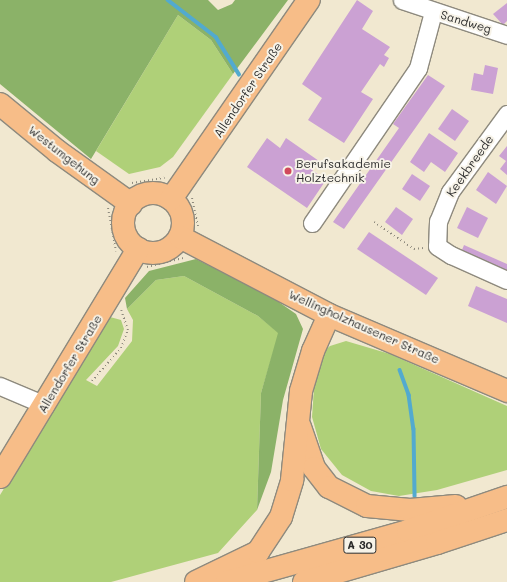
<!DOCTYPE html>
<html>
<head>
<meta charset="utf-8">
<style>
	body { margin:0 }
	#map { position:relative; width:507px; height:582px; overflow:hidden; background:#f1e8d0; font-family:Mali,sans-serif }
	div>[style] { position:absolute }
	.green>* { inset:0; background:#afd078 }
	.forest>* { inset:0; background:#8bb268 }
	.stream>* { height:3.5px; margin:-1.75px; padding:0 1.75px; transform-origin:1.75px; border-radius:1.75px; background:#52aacf }
	.building>* { inset:0; background:#cba1d3 }
	.path>* { height:2px; margin-top:-1px; transform-origin:0; background:repeating-linear-gradient(90deg,#8e8a7e 0 1px,transparent 0 4px) }
	.roads { filter:drop-shadow(1px 0 #8e8a7e) drop-shadow(-1px 0 #8e8a7e) drop-shadow(0 1px #8e8a7e) drop-shadow(0 -1px #8e8a7e) }
	.minor>* { height:17px; margin:-8.5px; padding:0 8.5px; transform-origin:8.5px; border-radius:8.5px; background:#fff }
	.major>* { height:22px; margin:-11px; padding:0 11px; transform-origin:11px; border-radius:11px; background:#f7bd88 }
	.major>.ring { margin:-11px; padding:0; box-sizing:content-box; background:none; border:22px solid #f7bd88; border-radius:50% }
	.highway>* { height:22px; margin:-11px; padding:0 11px; transform-origin:11px; border-radius:11px; background:#f7bd88 }
	.dots>* { width:11px; height:11px; translate:-50% -50%; box-sizing:border-box; border:2px solid #f7f3e8; border-radius:50% }
	span { translate:-50% -50%; white-space:nowrap; text-align:center; line-height:1.15; -webkit-text-stroke:4px #f7f3e8; paint-order:stroke }
	.shield-label span { padding:1px 3px; background:#f7f3e8; border:1px solid; border-radius:3px; -webkit-text-stroke-width:0 }
	.shield-label { font-size:11px; color:#2b2b2b; font-weight:700 }
	.street-label { font-size:12px; color:#2b2b2b }
	.poi-label { font-size:12px; color:#2b2b2b }
	.left { translate:0 -50%; text-align:left }
</style>
</head>
<body>
<div id="map">
	<div class="green">
		<i style="clip-path:polygon(178px 15px,211px 40px,233px 74px,173px 157px,160px 167px,129px 174px,96px 151px)"></i>
		<i style="clip-path:polygon(184px 276px,258px 316px,279px 333px,261px 393px,257px 510px,218px 553px,111px 582px,0 582px,0 495px,110px 317px,121px 320px,124px 329px,118px 346px,86px 380px,97px 386px,132px 341px,133px 320px,127px 309px,156px 280px)"></i>
		<i style="clip-path:polygon(346px 341px,390px 354px,507px 406px,507px 470px,437px 490px,399px 496px,371px 491px,342px 475px,321px 449px,312px 417px,315px 374px,323px 352px,330px 346px)"></i>
	</div>
	<div class="forest">
		<i style="clip-path:polygon(0 0,208px 0,218px 10px,232px 4px,235px 0,288px 0,233px 74px,211px 40px,178px 15px,91px 159px,0 84px)"></i>
		<i style="clip-path:polygon(196px 259px,273px 298px,296px 314px,303px 329px,283px 400px,271px 472px,257px 510px,261px 393px,278px 333px,258px 316px,184px 276px,156px 280px,127px 309px,125px 298px,149px 271px)"></i>
	</div>
	<div class="stream">
		<i style="left:168px;top:0;width:61px;rotate:37.6deg"></i>
		<i style="left:216px;top:37px;width:44px;rotate:58.1deg"></i>
		<i style="left:400px;top:370px;width:27px;rotate:70deg"></i>
		<i style="left:409px;top:395px;width:34px;rotate:82deg"></i>
		<i style="left:414px;top:429px;width:67px;rotate:89.1deg"></i>
	</div>
	<div class="building">
		<i style="clip-path:polygon(357px 0,373px 11px,362px 29px,390px 47px,384px 55px,389px 58px,384px 67px,380px 64px,361px 92px,373px 99px,344px 143px,308px 120px,322px 98px,302px 84px)"></i>
		<i style="clip-path:polygon(507px 3px,507px 21px,503px 25px,493px 14px)"></i>
		<i style="clip-path:polygon(485px 65px,498px 68px,493px 94px,471px 90px,474px 73px,483px 75px)"></i>
		<i style="clip-path:polygon(428px 75px,445px 86px,344px 229px,333px 222px,399px 128px,393px 124px)"></i>
		<i style="clip-path:polygon(452px 109px,469px 121px,455px 141px,438px 129px)"></i>
		<i style="clip-path:polygon(429px 133px,458px 153px,445px 172px,431px 162px,424px 172px,410px 162px)"></i>
		<i style="clip-path:polygon(267px 138px,280px 148px,286px 138px,319px 161px,312px 170px,326px 180px,307px 208px,247px 167px)"></i>
		<i style="clip-path:polygon(507px 146px,507px 175px,500px 169px,506px 161px,499px 156px)"></i>
		<i style="clip-path:polygon(488px 172px,507px 186px,496px 204px,476px 190px)"></i>
		<i style="clip-path:polygon(412px 174px,430px 186px,420px 201px,402px 189px)"></i>
		<i style="clip-path:polygon(396px 207px,413px 219px,402px 235px,385px 222px)"></i>
		<i style="clip-path:polygon(467px 207px,488px 218px,478px 238px,457px 228px)"></i>
		<i style="clip-path:polygon(369px 232px,438px 278px,426px 295px,357px 249px)"></i>
		<i style="clip-path:polygon(464px 245px,507px 264px,507px 275px,460px 255px)"></i>
		<i style="clip-path:polygon(476px 286px,507px 299px,507px 323px,468px 306px)"></i>
	</div>
	<div class="path">
		<i style="left:132px;top:183px;width:33px;rotate:-9deg"></i>
		<i style="left:192px;top:198px;width:30px;rotate:78deg"></i>
		<i style="left:108px;top:208px;width:44px;rotate:79.5deg"></i>
		<i style="left:374px;top:222px;width:48px;rotate:34deg"></i>
		<i style="left:414px;top:249px;width:9px;rotate:-6deg"></i>
		<i style="left:147px;top:267px;width:37px;rotate:-14deg"></i>
		<i style="left:92px;top:381px;width:44px;rotate:-48.7deg"></i>
		<i style="left:121px;top:348px;width:19px;rotate:-69deg"></i>
		<i style="left:128px;top:330px;width:21px;rotate:-109deg"></i>
	</div>
	<div class="roads">
		<div class="minor">
			<i style="left:402px;top:0;width:111px;rotate:18.4deg"></i>
			<i style="left:507px;top:114px;width:97px;rotate:126.2deg"></i>
			<i style="left:450px;top:192px;width:31px;rotate:112deg"></i>
			<i style="left:438px;top:221px;width:25px;rotate:92deg"></i>
			<i style="left:437px;top:246px;width:17px;rotate:33deg"></i>
			<i style="left:451px;top:255px;width:61px;rotate:24.1deg"></i>
			<i style="left:312px;top:223px;width:188px;rotate:-55.6deg"></i>
			<i style="left:418px;top:68px;width:58px;rotate:-75deg"></i>
			<i style="left:0;top:386px;width:49px;rotate:22.9deg"></i>
		</div>
		<div class="major">
			<i style="left:0;top:104px;width:74px;rotate:39.5deg"></i>
			<i style="left:57px;top:151px;width:91px;rotate:35.6deg"></i>
			<i class="ring" style="left:123px;top:193px;width:38px;height:38px"></i>
			<i style="left:171px;top:199px;width:242px;rotate:-55.3deg"></i>
			<i style="left:180px;top:237px;width:168px;rotate:27.6deg"></i>
			<i style="left:329px;top:315px;width:194px;rotate:23.1deg"></i>
			<i style="left:0;top:477px;width:267px;rotate:-58.8deg"></i>
		</div>
		<div class="highway">
			<i style="left:300px;top:427px;width:43px;rotate:71.1deg"></i>
			<i style="left:314px;top:468px;width:24px;rotate:52deg"></i>
			<i style="left:329px;top:487px;width:42px;rotate:26.6deg"></i>
			<i style="left:367px;top:506px;width:43px;rotate:5.3deg"></i>
			<i style="left:410px;top:510px;width:46px;rotate:-5deg"></i>
			<i style="left:196px;top:582px;width:69px;rotate:-25.8deg"></i>
			<i style="left:258px;top:552px;width:42px;rotate:-56.7deg"></i>
			<i style="left:281px;top:517px;width:39px;rotate:-73deg"></i>
			<i style="left:292px;top:480px;width:89px;rotate:-84.2deg"></i>
			<i style="left:301px;top:391px;width:42px;rotate:-73.3deg"></i>
			<i style="left:313px;top:351px;width:39px;rotate:-66deg"></i>
			<i style="left:227px;top:582px;width:188px;rotate:-15.7deg"></i>
			<i style="left:408px;top:531px;width:105px;rotate:-19deg"></i>
			<i style="left:304px;top:582px;width:139px;rotate:-16.3deg"></i>
			<i style="left:437px;top:543px;width:74px;rotate:-18.2deg"></i>
		</div>
	</div>
	<div class="dots">
		<i style="left:288px;top:171px;background:#d1495b"></i>
	</div>
	<div class="shield-label">
		<span style="left:360px;top:545px">A 30</span>
	</div>
	<div class="street-label">
		<span style="left:466px;top:22px;rotate:17deg">Sandweg</span>
		<span style="left:248px;top:90px;rotate:-56deg">Allendorfer Straße</span>
		<span style="left:64px;top:155px;rotate:38deg">Westumgehung</span>
		<span style="left:470px;top:166px;rotate:-55deg">Keekbreede</span>
		<span style="left:364px;top:327px;rotate:24deg">Wellingholzhausener Straße</span>
		<span style="left:70px;top:364px;rotate:-59deg">Allendorfer Straße</span>
	</div>
	<div class="poi-label">
		<span class="left" style="left:296px;top:171px">Berufsakademie<br>Holztechnik</span>
	</div>
</div>
</body>
</html>
